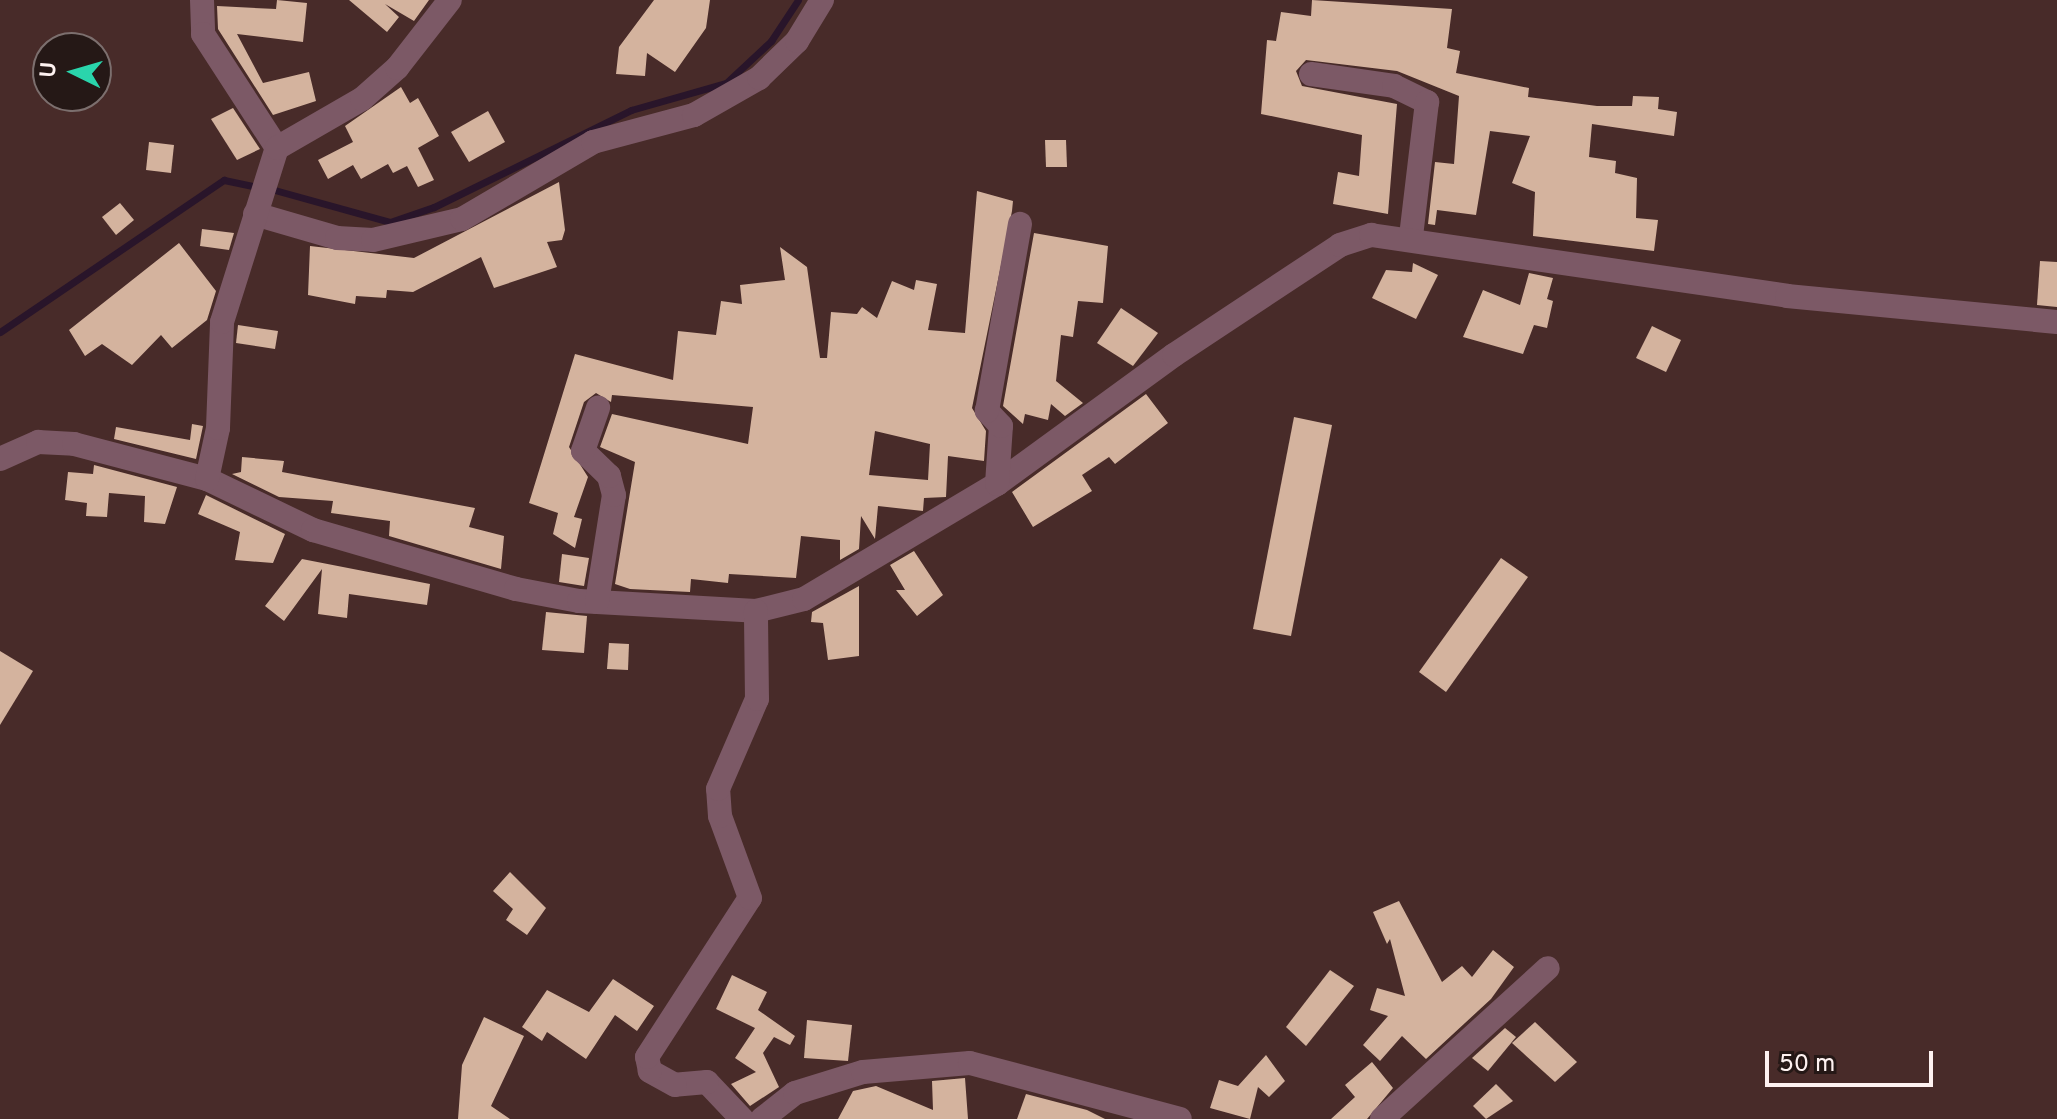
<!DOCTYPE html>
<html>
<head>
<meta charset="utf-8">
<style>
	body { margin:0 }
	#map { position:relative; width:2057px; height:1119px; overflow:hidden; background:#482b29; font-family:Overpass,sans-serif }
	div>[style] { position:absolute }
	.stream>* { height:7px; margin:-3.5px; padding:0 3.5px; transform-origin:3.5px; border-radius:3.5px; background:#29152a }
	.building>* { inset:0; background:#d4b39e }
	.street>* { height:24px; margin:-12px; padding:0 12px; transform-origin:12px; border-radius:12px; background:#7c5966 }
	span { translate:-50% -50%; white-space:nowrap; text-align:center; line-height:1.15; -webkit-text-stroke:8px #251816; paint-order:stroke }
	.north { position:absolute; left:32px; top:32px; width:80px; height:80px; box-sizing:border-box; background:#251816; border:2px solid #7c6f6e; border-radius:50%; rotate:275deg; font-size:22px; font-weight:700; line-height:32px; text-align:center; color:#fef2f1 }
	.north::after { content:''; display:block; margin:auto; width:28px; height:36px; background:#2ad5ac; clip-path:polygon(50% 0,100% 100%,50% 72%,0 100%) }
	.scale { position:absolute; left:1765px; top:1051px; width:168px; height:36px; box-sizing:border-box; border:4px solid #fef2f1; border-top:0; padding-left:10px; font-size:24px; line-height:28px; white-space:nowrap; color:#fef2f1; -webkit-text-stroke:6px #251816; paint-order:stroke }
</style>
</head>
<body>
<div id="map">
	<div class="stream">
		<i style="left:271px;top:189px;width:123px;rotate:15.5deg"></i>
		<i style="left:390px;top:222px;width:46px;rotate:-18.8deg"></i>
		<i style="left:434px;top:207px;width:220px;rotate:-26.2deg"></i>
		<i style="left:631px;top:110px;width:99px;rotate:-15.9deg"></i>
		<i style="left:726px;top:83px;width:62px;rotate:-43deg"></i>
		<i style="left:771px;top:41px;width:49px;rotate:-56.6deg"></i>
		<i style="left:0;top:332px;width:271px;rotate:-34.2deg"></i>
		<i style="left:224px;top:180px;width:35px;rotate:12deg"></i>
	</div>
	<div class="building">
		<i style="clip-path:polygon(277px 0,307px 3px,303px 42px,237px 34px,263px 83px,309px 72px,316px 101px,273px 115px,218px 29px,217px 6px,276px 9px)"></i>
		<i style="clip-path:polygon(349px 0,429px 0,414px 21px,385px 4px,399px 17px,387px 32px)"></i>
		<i style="clip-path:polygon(654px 0,710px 0,706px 28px,675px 72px,647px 53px,645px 76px,616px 74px,619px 47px)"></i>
		<i style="clip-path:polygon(1312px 0,1452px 9px,1447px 48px,1460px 51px,1456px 73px,1529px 88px,1528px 97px,1597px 106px,1632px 106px,1633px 96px,1659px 97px,1658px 109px,1677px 112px,1674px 136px,1592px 124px,1589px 157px,1616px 161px,1615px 173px,1637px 178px,1636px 218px,1658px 220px,1654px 251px,1533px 236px,1535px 192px,1512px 183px,1530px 136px,1490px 131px,1476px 215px,1437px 210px,1435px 225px,1428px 224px,1435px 162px,1454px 164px,1459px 96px,1397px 71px,1306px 60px,1296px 71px,1302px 86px,1397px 104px,1388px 214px,1333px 204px,1338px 172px,1359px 176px,1362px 135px,1261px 114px,1267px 40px,1276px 41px,1281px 12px,1311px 16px)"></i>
		<i style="clip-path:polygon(401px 87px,410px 103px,418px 98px,439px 136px,418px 148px,434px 180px,418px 187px,407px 166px,393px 173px,388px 164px,361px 179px,353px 165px,328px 179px,318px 160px,353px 142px,345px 126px)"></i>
		<i style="clip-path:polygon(233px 108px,260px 149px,237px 160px,211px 119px)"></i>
		<i style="clip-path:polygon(488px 111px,505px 142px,469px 162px,451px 132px)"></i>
		<i style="clip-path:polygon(1045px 140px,1066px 140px,1067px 167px,1046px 167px)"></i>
		<i style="clip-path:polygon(149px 142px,174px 145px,171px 173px,146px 170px)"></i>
		<i style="clip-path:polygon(559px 182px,565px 230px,562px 240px,547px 242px,557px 267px,494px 288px,481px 257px,413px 292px,387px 290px,386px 298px,356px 296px,355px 304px,308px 295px,310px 246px,414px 258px)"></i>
		<i style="clip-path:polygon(evenodd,977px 191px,1013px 201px,1012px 211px,972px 408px,986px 431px,984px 461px,948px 456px,946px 497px,924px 498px,923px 511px,878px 506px,875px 539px,861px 516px,859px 549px,840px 560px,840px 540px,801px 536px,796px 578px,729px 574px,728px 583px,691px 579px,690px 592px,630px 589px,615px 584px,635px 462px,600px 447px,612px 414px,748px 444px,753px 407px,612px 395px,611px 402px,596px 393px,584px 402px,569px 447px,588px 477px,574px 517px,582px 519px,575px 548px,553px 534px,558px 513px,529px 503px,575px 354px,673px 380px,678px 331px,716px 335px,721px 301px,742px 304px,740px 285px,785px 280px,780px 247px,807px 267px,820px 358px,827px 358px,831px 312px,857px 314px,862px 307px,877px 318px,892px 281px,914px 290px,916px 280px,937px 284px,928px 330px,965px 333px,977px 191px,875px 431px,930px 444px,928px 480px,869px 475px,875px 431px)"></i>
		<i style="clip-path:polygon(120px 203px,134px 220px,116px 235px,102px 217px)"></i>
		<i style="clip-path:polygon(202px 229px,234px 233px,229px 250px,200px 246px)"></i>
		<i style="clip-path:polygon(1034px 233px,1108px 246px,1103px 303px,1078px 301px,1073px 337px,1061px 335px,1056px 381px,1083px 403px,1065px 416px,1051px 404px,1048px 420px,1025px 414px,1023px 424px,1003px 406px)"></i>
		<i style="clip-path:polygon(179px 243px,216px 291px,207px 320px,172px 348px,161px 335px,132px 365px,102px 344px,85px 356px,69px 330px)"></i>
		<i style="clip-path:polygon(2040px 261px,2057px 262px,2057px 307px,2037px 305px)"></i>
		<i style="clip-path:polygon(1413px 263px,1438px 275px,1416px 319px,1372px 298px,1386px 270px,1412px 272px)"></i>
		<i style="clip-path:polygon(1529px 273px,1553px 278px,1547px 299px,1553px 301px,1547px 328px,1534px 325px,1523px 354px,1463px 337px,1483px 290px,1520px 305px)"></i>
		<i style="clip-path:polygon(1121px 308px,1158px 333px,1133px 366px,1097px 343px)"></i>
		<i style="clip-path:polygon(238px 325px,278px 331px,275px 349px,236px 343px)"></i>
		<i style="clip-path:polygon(1652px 326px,1681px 340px,1666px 372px,1636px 358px)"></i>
		<i style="clip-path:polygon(1146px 394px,1168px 423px,1115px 464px,1109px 457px,1082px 475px,1092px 491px,1033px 527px,1012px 492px)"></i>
		<i style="clip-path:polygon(1294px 417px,1332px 425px,1291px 636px,1253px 629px)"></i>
		<i style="clip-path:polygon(192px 424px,203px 426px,196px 459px,114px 439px,116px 427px,190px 440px)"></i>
		<i style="clip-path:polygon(242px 457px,284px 461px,282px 472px,475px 508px,469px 527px,504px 536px,501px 569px,389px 536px,390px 521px,331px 513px,333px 501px,279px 497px,232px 474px,241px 472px)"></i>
		<i style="clip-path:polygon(94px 465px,177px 487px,165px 524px,144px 522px,145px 496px,109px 493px,107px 517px,86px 516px,87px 503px,65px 500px,68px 472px,93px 474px)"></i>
		<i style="clip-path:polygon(206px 495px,285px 534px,273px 563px,235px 560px,240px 532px,198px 514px)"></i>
		<i style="clip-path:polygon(914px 551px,943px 595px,917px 616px,896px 590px,905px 590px,890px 565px)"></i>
		<i style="clip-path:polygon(562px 554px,589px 558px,584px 586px,559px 582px)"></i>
		<i style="clip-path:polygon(1501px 558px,1528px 577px,1446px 692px,1419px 672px)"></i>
		<i style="clip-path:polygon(302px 559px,430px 584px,427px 605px,349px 594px,347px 618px,318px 614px,322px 569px,284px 621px,265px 606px)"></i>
		<i style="clip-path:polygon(859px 586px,859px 656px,828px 660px,823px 623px,811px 622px,812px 612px)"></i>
		<i style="clip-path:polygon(546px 612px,587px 616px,584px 653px,542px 650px)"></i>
		<i style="clip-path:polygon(609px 643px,629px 644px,628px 670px,607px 669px)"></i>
		<i style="clip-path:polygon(0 651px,33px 671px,0 725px)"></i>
		<i style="clip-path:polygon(510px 872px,546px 908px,527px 935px,506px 920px,513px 909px,493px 891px)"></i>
		<i style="clip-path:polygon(1399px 901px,1442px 982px,1462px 966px,1472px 977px,1493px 950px,1514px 967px,1491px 999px,1426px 1059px,1402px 1036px,1380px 1061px,1363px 1045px,1388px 1016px,1370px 1010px,1377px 988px,1405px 996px,1390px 939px,1387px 944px,1373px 912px)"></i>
		<i style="clip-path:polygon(1330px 970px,1354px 986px,1306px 1046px,1286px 1027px)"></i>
		<i style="clip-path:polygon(732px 975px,767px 992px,758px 1010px,795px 1036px,790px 1045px,774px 1037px,763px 1053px,779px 1087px,750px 1106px,731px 1084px,756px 1072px,735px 1058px,755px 1028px,716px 1009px)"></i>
		<i style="clip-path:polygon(613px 979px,654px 1006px,637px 1031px,615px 1015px,586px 1059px,547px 1032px,542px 1041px,522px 1027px,547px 990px,589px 1012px)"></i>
		<i style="clip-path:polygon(484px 1017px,524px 1036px,491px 1106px,510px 1119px,458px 1119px,462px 1065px)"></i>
		<i style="clip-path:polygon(807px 1020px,852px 1025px,848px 1061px,804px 1058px)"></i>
		<i style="clip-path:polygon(1535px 1022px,1577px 1062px,1555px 1082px,1512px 1043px)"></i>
		<i style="clip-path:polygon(1505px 1028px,1516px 1037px,1488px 1071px,1472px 1058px)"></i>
		<i style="clip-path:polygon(1266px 1055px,1285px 1081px,1269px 1097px,1258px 1087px,1250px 1119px,1210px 1108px,1219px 1080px,1238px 1086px)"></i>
		<i style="clip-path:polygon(1372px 1062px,1393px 1088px,1367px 1119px,1331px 1119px,1355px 1097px,1345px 1085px)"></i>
		<i style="clip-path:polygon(965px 1078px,968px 1119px,838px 1119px,853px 1091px,876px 1086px,933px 1110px,932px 1081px)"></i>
		<i style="clip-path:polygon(1496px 1084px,1513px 1101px,1486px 1119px,1473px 1106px)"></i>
		<i style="clip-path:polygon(1026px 1094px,1087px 1110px,1105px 1119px,1017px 1119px)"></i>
	</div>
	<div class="street">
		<i style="left:202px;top:0;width:34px;rotate:88deg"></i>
		<i style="left:203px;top:34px;width:136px;rotate:57deg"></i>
		<i style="left:1311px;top:74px;width:84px;rotate:8.2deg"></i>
		<i style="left:1394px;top:86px;width:37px;rotate:26deg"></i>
		<i style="left:1427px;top:102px;width:135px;rotate:96.8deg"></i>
		<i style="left:255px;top:214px;width:85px;rotate:16.3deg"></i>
		<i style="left:337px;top:238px;width:36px;rotate:3deg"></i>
		<i style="left:373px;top:240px;width:91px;rotate:-13.3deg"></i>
		<i style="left:462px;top:219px;width:152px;rotate:-30.4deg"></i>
		<i style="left:593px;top:142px;width:105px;rotate:-15deg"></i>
		<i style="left:694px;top:115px;width:75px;rotate:-29.6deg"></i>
		<i style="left:759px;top:78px;width:53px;rotate:-44.2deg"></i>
		<i style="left:797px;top:41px;width:48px;rotate:-58.6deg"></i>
		<i style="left:0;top:459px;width:42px;rotate:-24.1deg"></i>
		<i style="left:38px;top:442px;width:36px;rotate:3deg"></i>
		<i style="left:74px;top:444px;width:138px;rotate:14.7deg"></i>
		<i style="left:207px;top:479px;width:118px;rotate:25.7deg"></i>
		<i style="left:313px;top:530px;width:211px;rotate:16.2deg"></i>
		<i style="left:516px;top:589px;width:64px;rotate:10.8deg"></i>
		<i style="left:579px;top:601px;width:177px;rotate:3.2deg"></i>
		<i style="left:756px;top:611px;width:49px;rotate:-14deg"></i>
		<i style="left:804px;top:599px;width:225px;rotate:-30.8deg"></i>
		<i style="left:997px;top:484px;width:219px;rotate:-36.1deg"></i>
		<i style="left:1174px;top:355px;width:199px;rotate:-33.5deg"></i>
		<i style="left:1340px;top:245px;width:33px;rotate:-18deg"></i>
		<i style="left:1371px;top:235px;width:420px;rotate:8.3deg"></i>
		<i style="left:1787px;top:296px;width:271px;rotate:5.5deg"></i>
		<i style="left:207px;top:479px;width:52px;rotate:-77.8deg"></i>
		<i style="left:218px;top:428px;width:106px;rotate:-87.8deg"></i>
		<i style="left:222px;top:322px;width:182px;rotate:-72.5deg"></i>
		<i style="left:277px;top:148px;width:98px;rotate:-30deg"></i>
		<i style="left:362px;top:99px;width:47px;rotate:-41.5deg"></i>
		<i style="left:397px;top:68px;width:86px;rotate:-52.1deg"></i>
		<i style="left:997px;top:484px;width:58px;rotate:-86.1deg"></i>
		<i style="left:1001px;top:426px;width:21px;rotate:-133deg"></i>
		<i style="left:987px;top:411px;width:190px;rotate:-80deg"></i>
		<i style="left:597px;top:602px;width:108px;rotate:-81deg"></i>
		<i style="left:614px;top:495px;width:20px;rotate:-105deg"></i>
		<i style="left:609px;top:476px;width:36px;rotate:-136deg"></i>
		<i style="left:583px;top:451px;width:46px;rotate:-70.8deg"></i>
		<i style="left:742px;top:1119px;width:51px;rotate:-133.4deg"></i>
		<i style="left:707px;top:1082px;width:32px;rotate:175deg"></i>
		<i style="left:675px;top:1085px;width:29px;rotate:-151deg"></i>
		<i style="left:650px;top:1071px;width:14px;rotate:-102deg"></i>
		<i style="left:647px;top:1057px;width:189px;rotate:-57.1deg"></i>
		<i style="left:750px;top:898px;width:87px;rotate:-110.1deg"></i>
		<i style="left:720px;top:816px;width:27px;rotate:-94deg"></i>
		<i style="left:718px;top:789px;width:98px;rotate:-66.6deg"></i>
		<i style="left:757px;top:699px;width:88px;rotate:-90.7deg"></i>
		<i style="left:762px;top:1119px;width:42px;rotate:-38.2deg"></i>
		<i style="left:795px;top:1093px;width:71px;rotate:-17.2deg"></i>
		<i style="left:863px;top:1072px;width:107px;rotate:-4.8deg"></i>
		<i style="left:970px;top:1063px;width:217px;rotate:14.9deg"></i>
		<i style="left:1382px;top:1119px;width:224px;rotate:-42.3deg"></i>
	</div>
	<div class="north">U</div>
	<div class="scale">50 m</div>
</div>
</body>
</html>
